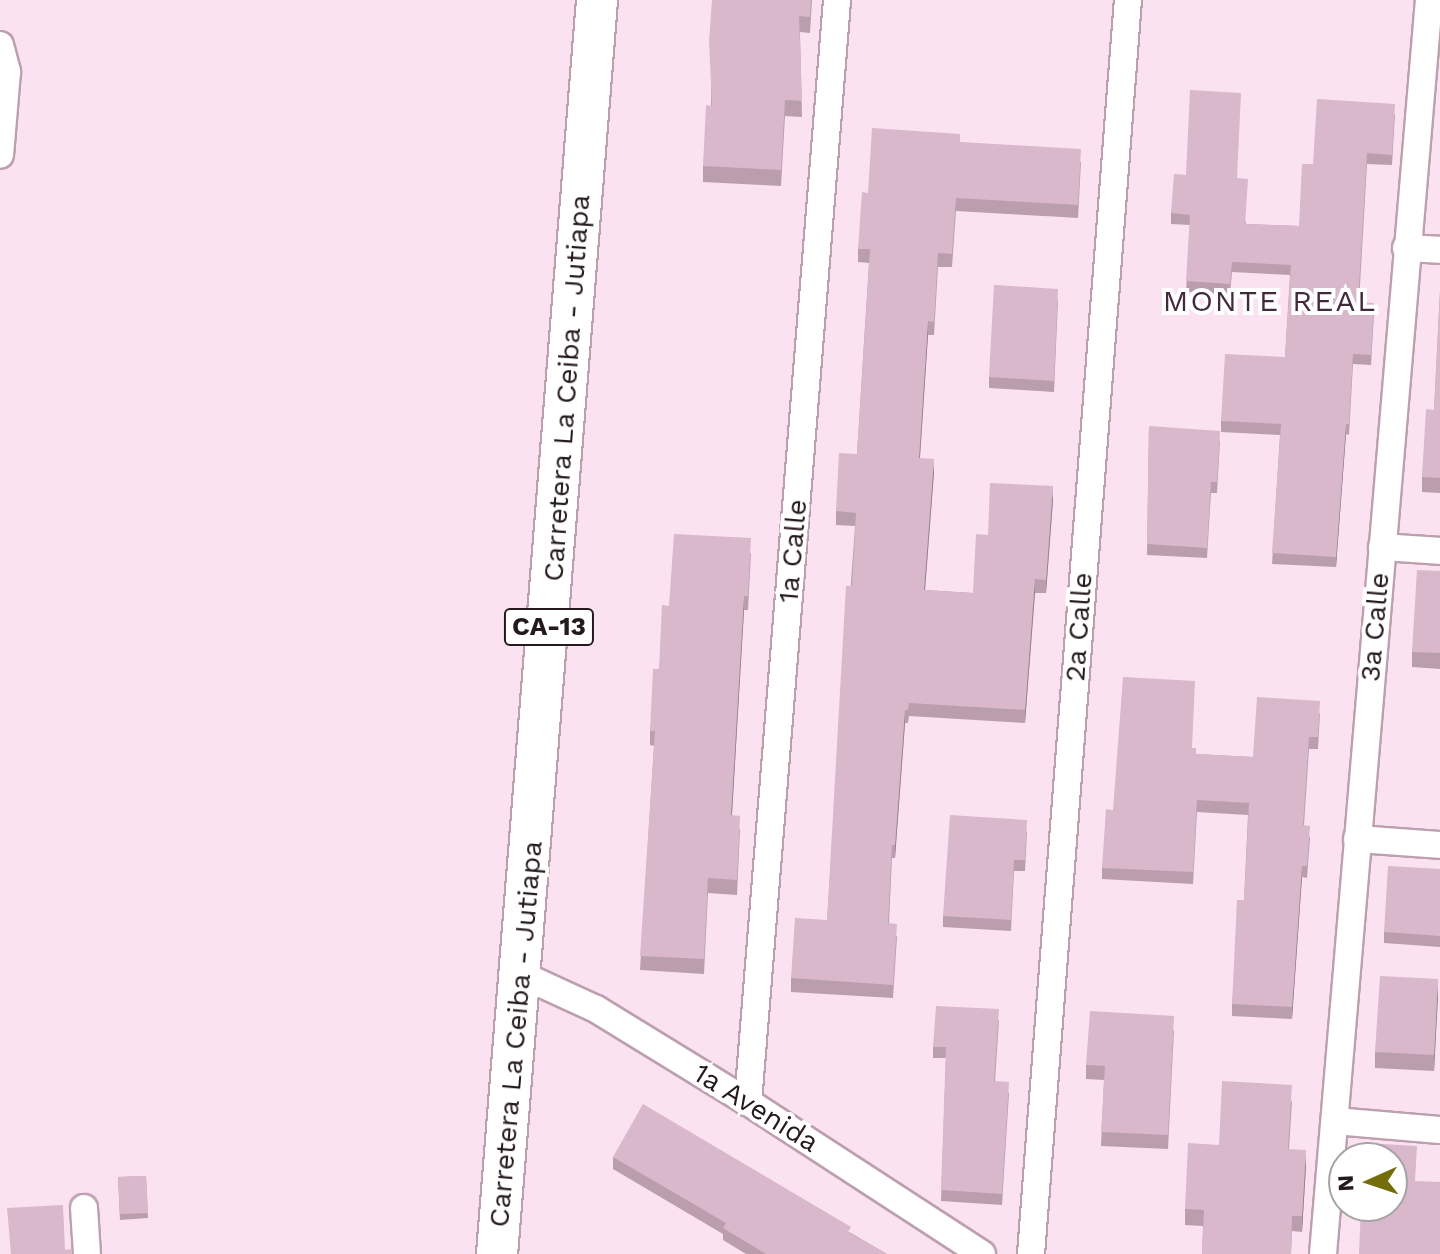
<!DOCTYPE html>
<html>
<head>
<meta charset="utf-8">
<style>
	body { margin:0 }
	#map { position:relative; width:1440px; height:1254px; overflow:hidden; background:#fbe2f0; font-family:"Work Sans",sans-serif }
	div>[style] { position:absolute }
	.roads { filter:drop-shadow(2px 0 #bd9faf) drop-shadow(-2px 0 #bd9faf) drop-shadow(0 2px #bd9faf) drop-shadow(0 -2px #bd9faf) }
	.street>* { height:26px; margin:-13px; padding:0 13px; transform-origin:13px; border-radius:13px; background:#fff }
	.primary>* { height:40px; margin:-20px; padding:0 20px; transform-origin:20px; border-radius:20px; background:#fff }
	.wall>* { inset:0; background:#ba9eae }
	.shaded-wall>* { inset:0; background:#97818d }
	.building>* { inset:0; background:#d8b8ca }
	span { translate:-50% -50%; white-space:nowrap; text-align:center; line-height:1.15; -webkit-text-stroke:8px #fff; paint-order:stroke }
	.shield-label span { padding:2px 6px; background:#fff; border:2px solid; border-radius:6px; -webkit-text-stroke-width:0 }
	.shield-label { font-size:26px; color:#24191f; font-weight:700 }
	.street-label { font-size:28px; color:#24191f }
	.neighbourhood-label { font-size:30px; color:#432a39; letter-spacing:2px }
	.north { position:absolute; left:1328px; top:1142px; width:80px; height:80px; box-sizing:border-box; background:#fff; border:2px solid #a7a3a5; border-radius:50%; rotate:267deg; font-size:22px; font-weight:700; line-height:32px; text-align:center; color:#24191f }
	.north::after { content:''; display:block; margin:auto; width:28px; height:36px; background:#736d0a; clip-path:polygon(50% 0,100% 100%,50% 72%,0 100%) }
</style>
</head>
<body>
<div id="map">
	<div class="roads">
		<div class="street">
			<i style="left:0;top:45px;width:28px;rotate:75deg"></i>
			<i style="left:7px;top:72px;width:83px;rotate:94.8deg"></i>
			<i style="left:1406px;top:248px;width:34px;rotate:3deg"></i>
			<i style="left:1382px;top:547px;width:58px;rotate:3.9deg"></i>
			<i style="left:1357px;top:839px;width:83px;rotate:4.1deg"></i>
			<i style="left:522px;top:975px;width:81px;rotate:24.7deg"></i>
			<i style="left:596px;top:1009px;width:178px;rotate:31.5deg"></i>
			<i style="left:748px;top:1102px;width:279px;rotate:33deg"></i>
			<i style="left:748px;top:1102px;width:1106px;rotate:-85.38deg"></i>
			<i style="left:1335px;top:1121px;width:105px;rotate:4.9deg"></i>
			<i style="left:84px;top:1208px;width:46px;rotate:86.3deg"></i>
			<i style="left:1031px;top:1254px;width:1258px;rotate:-85.58deg"></i>
			<i style="left:1323px;top:1254px;width:1258px;rotate:-85.17deg"></i>
		</div>
		<div class="primary">
			<i style="left:497px;top:1254px;width:1258px;rotate:-85.44deg"></i>
		</div>
	</div>
	<div class="wall">
		<i style="clip-path:polygon(712px 0,812px 0,810px 33px,800px 32px,802px 117px,785px 116px,781px 186px,703px 182px,703px 166px,711px 106px)"></i>
		<i style="clip-path:polygon(1395px 114px,1392px 165px,1367px 164px,1359px 302px,1374px 314px,1371px 365px,1353px 364px,1349px 435px,1346px 434px,1336px 567px,1272px 564px,1280px 435px,1221px 432px,1221px 421px,1285px 357px,1290px 275px,1232px 272px,1230px 294px,1186px 292px,1190px 225px,1171px 224px,1171px 213px,1237px 178px,1246px 224px,1299px 226px,1313px 164px)"></i>
		<i style="clip-path:polygon(960px 142px,1081px 162px,1078px 218px,956px 211px,952px 267px,938px 267px,934px 335px,928px 335px,920px 458px,934px 472px,925px 590px,973px 593px,988px 535px,1053px 500px,1046px 593px,1035px 593px,1025px 723px,909px 716px,908px 723px,905px 723px,895px 858px,892px 858px,889px 923px,897px 937px,893px 998px,791px 992px,791px 978px,827px 920px,855px 526px,836px 525px,836px 511px,857px 454px,869px 263px,858px 262px,858px 249px,868px 193px)"></i>
		<i style="clip-path:polygon(1440px 291px,1440px 493px,1422px 492px,1422px 477px,1434px 410px)"></i>
		<i style="clip-path:polygon(1058px 300px,1054px 392px,989px 388px,989px 377px)"></i>
		<i style="clip-path:polygon(1149px 426px,1220px 441px,1217px 493px,1211px 493px,1207px 558px,1147px 555px)"></i>
		<i style="clip-path:polygon(751px 553px,748px 610px,744px 610px,732px 815px,740px 830px,737px 895px,708px 893px,704px 974px,640px 970px,654px 746px,650px 745px,650px 731px,659px 669px,669px 606px)"></i>
		<i style="clip-path:polygon(1440px 571px,1440px 669px,1412px 667px,1412px 652px)"></i>
		<i style="clip-path:polygon(1320px 713px,1318px 749px,1309px 749px,1304px 825px,1310px 838px,1307px 878px,1302px 877px,1292px 1019px,1232px 1016px,1232px 1004px,1244px 900px,1248px 815px,1197px 812px,1193px 884px,1102px 879px,1102px 868px,1113px 810px,1192px 748px,1196px 754px,1253px 757px)"></i>
		<i style="clip-path:polygon(1027px 831px,1025px 871px,1014px 871px,1011px 931px,943px 927px,943px 916px)"></i>
		<i style="clip-path:polygon(1440px 869px,1440px 947px,1384px 943px,1384px 932px)"></i>
		<i style="clip-path:polygon(1438px 995px,1434px 1071px,1375px 1068px,1375px 1052px)"></i>
		<i style="clip-path:polygon(999px 1020px,995px 1081px,1009px 1093px,1002px 1205px,941px 1201px,946px 1058px,933px 1058px,933px 1047px)"></i>
		<i style="clip-path:polygon(1174px 1030px,1168px 1149px,1101px 1146px,1104px 1080px,1086px 1079px,1086px 1065px)"></i>
		<i style="clip-path:polygon(1292px 1101px,1289px 1149px,1306px 1166px,1302px 1232px,1292px 1231px,1291px 1254px,1202px 1254px,1203px 1226px,1185px 1225px,1185px 1209px,1219px 1145px)"></i>
		<i style="clip-path:polygon(613px 1157px,851px 1233px,887px 1254px,746px 1254px,723px 1240px,723px 1234px,613px 1169px)"></i>
		<i style="clip-path:polygon(146px 1176px,148px 1218px,120px 1220px,118px 1177px)"></i>
	</div>
	<div class="shaded-wall">
		<i style="clip-path:polygon(928px 321px,928px 335px,919px 471px,919px 458px)"></i>
		<i style="clip-path:polygon(1346px 424px,1346px 434px,1336px 567px,1336px 557px)"></i>
		<i style="clip-path:polygon(934px 459px,934px 472px,924px 603px,924px 590px)"></i>
		<i style="clip-path:polygon(1053px 486px,1053px 500px,1046px 593px,1046px 580px)"></i>
		<i style="clip-path:polygon(1035px 579px,1035px 593px,1025px 723px,1025px 710px)"></i>
		<i style="clip-path:polygon(744px 596px,744px 610px,731px 830px,731px 815px)"></i>
		<i style="clip-path:polygon(905px 710px,905px 723px,895px 858px,895px 845px)"></i>
		<i style="clip-path:polygon(1302px 866px,1302px 877px,1292px 1019px,1292px 1007px)"></i>
		<i style="clip-path:polygon(1438px 979px,1438px 995px,1434px 1071px,1434px 1055px)"></i>
		<i style="clip-path:polygon(1306px 1150px,1306px 1166px,1302px 1232px,1302px 1216px)"></i>
	</div>
	<div class="building">
		<i style="clip-path:polygon(712px 0,811px 0,810px 17px,799px 16px,802px 101px,785px 100px,781px 170px,703px 166px,706px 105px,712px 106px,709px 41px)"></i>
		<i style="clip-path:polygon(1190px 90px,1241px 93px,1237px 178px,1248px 179px,1245px 224px,1299px 226px,1302px 164px,1313px 164px,1317px 99px,1395px 104px,1392px 155px,1367px 153px,1358px 302px,1374px 303px,1371px 355px,1353px 354px,1349px 424px,1346px 424px,1336px 557px,1272px 553px,1281px 424px,1221px 421px,1225px 354px,1285px 357px,1291px 265px,1232px 262px,1230px 284px,1186px 281px,1190px 215px,1171px 213px,1174px 174px,1186px 175px)"></i>
		<i style="clip-path:polygon(872px 128px,960px 134px,960px 142px,1081px 149px,1078px 205px,956px 198px,952px 254px,938px 253px,934px 322px,928px 321px,919px 458px,934px 459px,924px 590px,973px 593px,976px 534px,988px 535px,990px 483px,1053px 486px,1046px 580px,1035px 579px,1025px 710px,909px 703px,908px 710px,905px 710px,895px 845px,892px 845px,888px 923px,897px 924px,893px 985px,791px 978px,795px 918px,827px 920px,846px 586px,852px 586px,856px 513px,836px 511px,839px 453px,857px 454px,870px 249px,858px 249px,862px 192px,868px 193px)"></i>
		<i style="clip-path:polygon(994px 285px,1058px 289px,1054px 381px,989px 377px)"></i>
		<i style="clip-path:polygon(1440px 291px,1440px 478px,1422px 477px,1426px 409px,1434px 410px)"></i>
		<i style="clip-path:polygon(1149px 426px,1220px 431px,1217px 482px,1211px 482px,1207px 548px,1147px 544px)"></i>
		<i style="clip-path:polygon(674px 534px,751px 538px,748px 596px,744px 596px,731px 815px,740px 816px,737px 880px,708px 878px,704px 959px,640px 956px,655px 731px,650px 731px,653px 669px,659px 669px,662px 605px,669px 606px)"></i>
		<i style="clip-path:polygon(1417px 570px,1440px 571px,1440px 653px,1412px 652px)"></i>
		<i style="clip-path:polygon(1123px 677px,1195px 681px,1192px 748px,1196px 748px,1196px 754px,1253px 757px,1257px 697px,1320px 701px,1318px 737px,1309px 737px,1303px 825px,1310px 826px,1307px 866px,1302px 866px,1292px 1007px,1232px 1004px,1237px 900px,1244px 900px,1249px 803px,1197px 800px,1193px 872px,1102px 868px,1106px 809px,1113px 810px)"></i>
		<i style="clip-path:polygon(950px 815px,1027px 820px,1025px 860px,1014px 860px,1011px 920px,943px 916px)"></i>
		<i style="clip-path:polygon(1388px 866px,1440px 869px,1440px 936px,1384px 932px)"></i>
		<i style="clip-path:polygon(1380px 976px,1438px 979px,1434px 1055px,1375px 1052px)"></i>
		<i style="clip-path:polygon(936px 1006px,999px 1009px,994px 1081px,1009px 1082px,1002px 1194px,941px 1190px,946px 1047px,933px 1047px)"></i>
		<i style="clip-path:polygon(1090px 1011px,1174px 1016px,1168px 1135px,1101px 1132px,1105px 1066px,1086px 1065px)"></i>
		<i style="clip-path:polygon(1222px 1081px,1292px 1085px,1288px 1149px,1306px 1150px,1302px 1216px,1292px 1216px,1291px 1254px,1202px 1254px,1204px 1210px,1185px 1209px,1188px 1143px,1219px 1145px)"></i>
		<i style="clip-path:polygon(643px 1104px,851px 1227px,848px 1232px,887px 1254px,766px 1254px,723px 1228px,726px 1223px,613px 1157px)"></i>
		<i style="clip-path:polygon(1365px 1143px,1417px 1146px,1415px 1181px,1440px 1182px,1440px 1254px,1359px 1254px,1361px 1206px,1392px 1206px,1392px 1158px,1364px 1158px)"></i>
		<i style="clip-path:polygon(146px 1176px,148px 1213px,120px 1214px,118px 1177px)"></i>
		<i style="clip-path:polygon(63px 1205px,65px 1250px,72px 1249px,72px 1254px,11px 1254px,7px 1208px)"></i>
	</div>
	<div class="shield-label">
		<span style="left:549px;top:627px">CA-13</span>
	</div>
	<div class="street-label">
		<span style="left:567px;top:388px;rotate:-86deg">Carretera La Ceiba - Jutiapa</span>
		<span style="left:793px;top:551px;rotate:-85deg">1a Calle</span>
		<span style="left:1079px;top:627px;rotate:-86deg">2a Calle</span>
		<span style="left:1375px;top:627px;rotate:-85deg">3a Calle</span>
		<span style="left:516px;top:1034px;rotate:-85deg">Carretera La Ceiba - Jutiapa</span>
		<span style="left:756px;top:1108px;rotate:32deg">1a Avenida</span>
	</div>
	<div class="neighbourhood-label">
		<span style="left:1270px;top:301px">MONTE REAL</span>
	</div>
	<div class="north">N</div>
</div>
</body>
</html>
